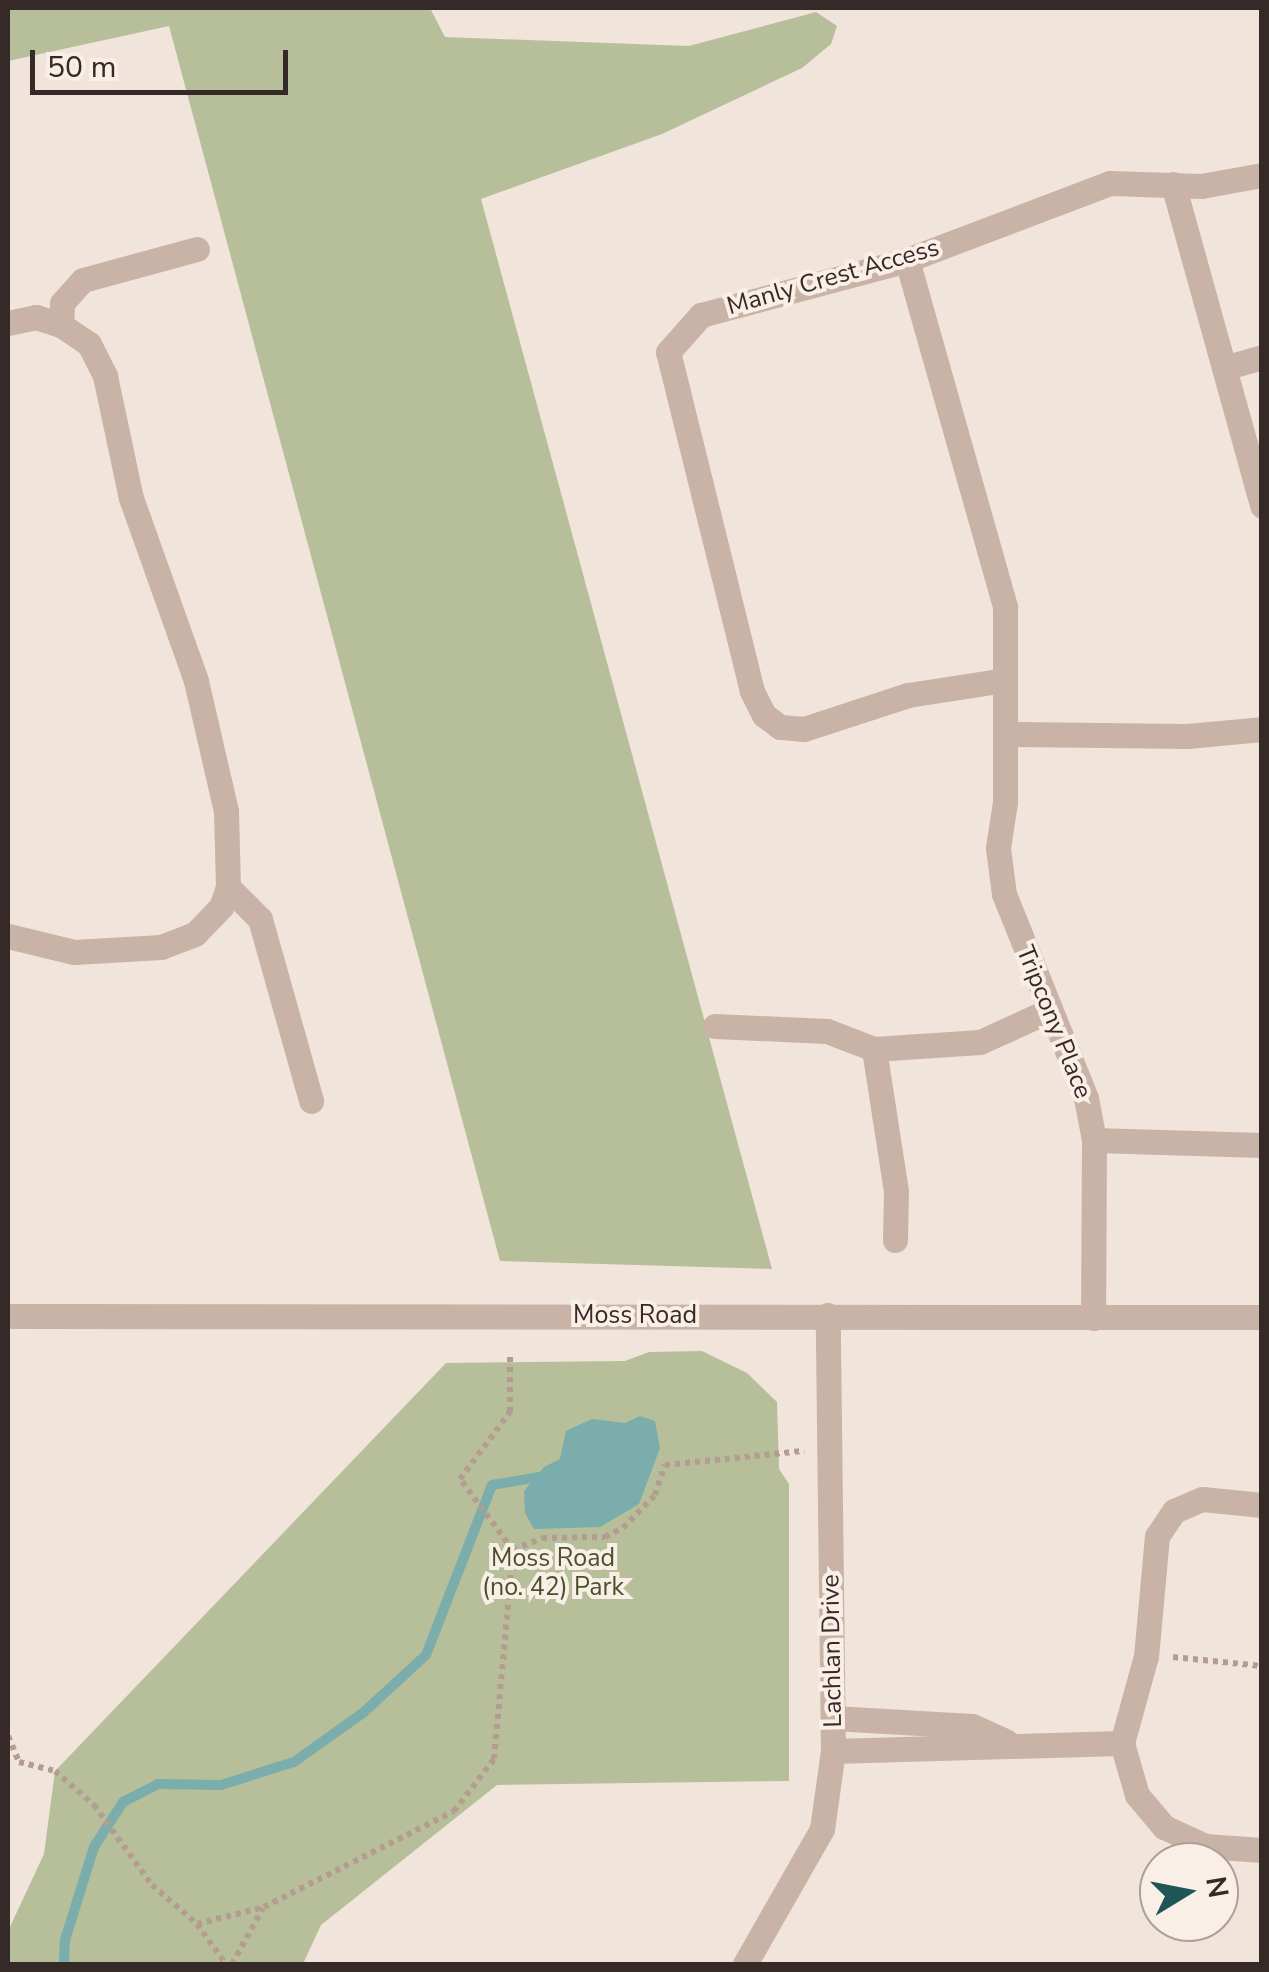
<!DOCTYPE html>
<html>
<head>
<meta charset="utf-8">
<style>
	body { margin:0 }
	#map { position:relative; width:1269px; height:1972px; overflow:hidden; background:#f1e4da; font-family:"Nunito Sans",sans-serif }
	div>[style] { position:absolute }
	.green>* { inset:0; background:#b6bf9a }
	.water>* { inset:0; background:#7aadab }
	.stream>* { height:10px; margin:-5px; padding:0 5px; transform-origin:5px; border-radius:5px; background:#7aadab }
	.path>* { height:6px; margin-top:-3px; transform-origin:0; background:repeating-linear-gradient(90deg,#b49d90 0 5px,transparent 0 10px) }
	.street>* { height:25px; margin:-12.5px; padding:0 12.5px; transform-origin:12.5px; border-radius:12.5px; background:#c8b3a6 }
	span { translate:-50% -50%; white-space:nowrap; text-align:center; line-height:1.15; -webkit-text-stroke:8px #f9efe6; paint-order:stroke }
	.street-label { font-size:25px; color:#352a27 }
	.park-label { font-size:25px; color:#47522b }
	.frame { position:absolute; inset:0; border:10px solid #352a27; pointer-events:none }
	.north { position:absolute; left:1139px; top:1842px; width:100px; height:100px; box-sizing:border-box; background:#f9efe6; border:2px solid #aba09a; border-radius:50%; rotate:80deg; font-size:28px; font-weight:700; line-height:40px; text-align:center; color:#352a27 }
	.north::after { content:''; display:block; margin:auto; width:35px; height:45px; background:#1e5555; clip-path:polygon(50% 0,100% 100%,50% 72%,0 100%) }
	.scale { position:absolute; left:30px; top:50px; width:258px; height:45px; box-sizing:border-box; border:5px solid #352a27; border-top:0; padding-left:12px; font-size:30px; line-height:35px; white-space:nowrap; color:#352a27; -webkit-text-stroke:8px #f9efe6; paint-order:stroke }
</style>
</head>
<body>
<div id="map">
	<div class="green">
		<i style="clip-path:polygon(8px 8px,430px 8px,445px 37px,689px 46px,816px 12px,837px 26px,831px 44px,802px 68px,662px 134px,481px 199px,772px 1269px,500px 1261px,169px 26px,8px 61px)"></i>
		<i style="clip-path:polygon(702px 1351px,747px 1373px,777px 1402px,779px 1469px,789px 1484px,789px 1781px,497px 1785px,321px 1925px,303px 1964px,8px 1964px,8px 1931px,44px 1854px,55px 1771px,446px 1363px,625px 1361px,649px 1352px)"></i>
	</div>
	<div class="water">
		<i style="clip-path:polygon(640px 1416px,655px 1421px,660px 1448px,639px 1504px,600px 1527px,534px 1529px,525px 1513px,524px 1491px,544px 1467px,560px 1459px,566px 1431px,592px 1419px,625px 1423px)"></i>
	</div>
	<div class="stream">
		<i style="left:64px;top:1964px;width:24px;rotate:-88deg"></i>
		<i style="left:65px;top:1940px;width:97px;rotate:-72.7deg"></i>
		<i style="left:94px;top:1847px;width:54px;rotate:-57.2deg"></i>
		<i style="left:123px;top:1802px;width:39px;rotate:-27deg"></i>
		<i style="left:158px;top:1784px;width:63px;rotate:0.9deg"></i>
		<i style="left:221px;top:1785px;width:77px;rotate:-17.5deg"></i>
		<i style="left:294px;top:1762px;width:86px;rotate:-35.5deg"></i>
		<i style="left:364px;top:1712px;width:84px;rotate:-42.6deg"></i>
		<i style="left:426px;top:1655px;width:182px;rotate:-68.8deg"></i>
		<i style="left:492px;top:1485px;width:54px;rotate:-9.6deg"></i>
	</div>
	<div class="path">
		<i style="left:513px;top:1550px;width:31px;rotate:-22deg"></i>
		<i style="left:542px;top:1538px;width:63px;rotate:-0.9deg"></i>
		<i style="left:605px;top:1537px;width:20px;rotate:-27deg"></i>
		<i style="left:623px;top:1528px;width:46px;rotate:-45.9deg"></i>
		<i style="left:655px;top:1495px;width:32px;rotate:-72deg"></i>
		<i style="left:665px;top:1465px;width:140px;rotate:-5.8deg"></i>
		<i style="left:1173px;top:1657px;width:89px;rotate:5.8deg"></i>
		<i style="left:8px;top:1736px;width:28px;rotate:67deg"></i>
		<i style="left:19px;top:1762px;width:37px;rotate:14deg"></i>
		<i style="left:55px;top:1771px;width:52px;rotate:41.1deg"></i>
		<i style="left:94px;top:1805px;width:99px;rotate:54.1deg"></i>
		<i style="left:152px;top:1885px;width:60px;rotate:40.9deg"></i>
		<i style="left:197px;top:1924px;width:49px;rotate:54.1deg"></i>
		<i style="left:197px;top:1924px;width:69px;rotate:-14.2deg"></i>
		<i style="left:264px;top:1907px;width:213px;rotate:-26.8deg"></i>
		<i style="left:454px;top:1811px;width:66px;rotate:-52.4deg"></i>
		<i style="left:494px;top:1759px;width:210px;rotate:-84.8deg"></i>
		<i style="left:513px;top:1550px;width:89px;rotate:-126.7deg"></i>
		<i style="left:460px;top:1479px;width:84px;rotate:-53.3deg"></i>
		<i style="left:510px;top:1412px;width:56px;rotate:-90deg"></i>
		<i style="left:232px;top:1964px;width:64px;rotate:-61deg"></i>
	</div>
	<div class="street">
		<i style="left:1173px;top:184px;width:334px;rotate:74.5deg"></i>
		<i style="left:907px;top:260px;width:361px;rotate:74.2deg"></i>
		<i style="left:1005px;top:607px;width:195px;rotate:90deg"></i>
		<i style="left:1005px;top:802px;width:47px;rotate:98.7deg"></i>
		<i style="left:998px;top:848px;width:46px;rotate:82.6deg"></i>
		<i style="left:1004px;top:894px;width:220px;rotate:68.1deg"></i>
		<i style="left:1086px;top:1098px;width:43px;rotate:79.2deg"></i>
		<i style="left:1094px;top:1140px;width:178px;rotate:90.3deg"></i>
		<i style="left:8px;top:323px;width:29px;rotate:-12deg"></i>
		<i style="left:36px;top:317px;width:26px;rotate:18deg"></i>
		<i style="left:61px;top:325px;width:34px;rotate:34deg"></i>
		<i style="left:89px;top:344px;width:36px;rotate:63deg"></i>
		<i style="left:105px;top:376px;width:125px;rotate:78deg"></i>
		<i style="left:131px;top:498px;width:194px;rotate:70.4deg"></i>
		<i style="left:196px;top:681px;width:133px;rotate:77deg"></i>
		<i style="left:226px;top:811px;width:76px;rotate:88.5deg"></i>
		<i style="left:228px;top:887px;width:21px;rotate:109deg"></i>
		<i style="left:221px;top:907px;width:37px;rotate:134deg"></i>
		<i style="left:195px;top:934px;width:36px;rotate:159deg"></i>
		<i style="left:161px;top:947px;width:87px;rotate:176.7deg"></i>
		<i style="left:74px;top:952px;width:68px;rotate:-166.4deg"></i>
		<i style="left:61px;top:325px;width:22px;rotate:-87deg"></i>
		<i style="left:62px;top:303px;width:31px;rotate:-48deg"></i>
		<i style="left:83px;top:280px;width:118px;rotate:-15.2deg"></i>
		<i style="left:1224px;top:368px;width:40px;rotate:-16deg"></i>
		<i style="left:1005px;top:680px;width:98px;rotate:171.2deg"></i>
		<i style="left:908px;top:695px;width:109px;rotate:161.9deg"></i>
		<i style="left:804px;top:729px;width:24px;rotate:-175deg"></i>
		<i style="left:780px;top:727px;width:20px;rotate:-143deg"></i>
		<i style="left:764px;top:715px;width:27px;rotate:-117deg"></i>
		<i style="left:752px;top:691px;width:349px;rotate:-103.9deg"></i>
		<i style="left:668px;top:352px;width:50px;rotate:-48.3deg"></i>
		<i style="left:701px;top:315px;width:213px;rotate:-14.9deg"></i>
		<i style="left:907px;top:260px;width:217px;rotate:-20.8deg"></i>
		<i style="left:1110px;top:183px;width:91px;rotate:1.9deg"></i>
		<i style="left:1201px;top:186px;width:62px;rotate:-10.2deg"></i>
		<i style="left:1006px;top:734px;width:181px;rotate:0.6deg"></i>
		<i style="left:1187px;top:736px;width:75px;rotate:-5.3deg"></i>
		<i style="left:228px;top:887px;width:45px;rotate:45deg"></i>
		<i style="left:260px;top:919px;width:189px;rotate:74.3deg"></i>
		<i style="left:715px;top:1026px;width:112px;rotate:2.6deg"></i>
		<i style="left:827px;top:1031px;width:50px;rotate:21deg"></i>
		<i style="left:874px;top:1049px;width:106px;rotate:-3.8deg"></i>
		<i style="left:980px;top:1042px;width:75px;rotate:-24.5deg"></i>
		<i style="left:874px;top:1049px;width:144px;rotate:81.2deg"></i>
		<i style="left:896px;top:1191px;width:49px;rotate:91.2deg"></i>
		<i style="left:1094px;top:1140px;width:168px;rotate:1.7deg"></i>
		<i style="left:8px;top:1316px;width:1254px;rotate:0.05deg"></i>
		<i style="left:1262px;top:1505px;width:60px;rotate:-174.3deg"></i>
		<i style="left:1202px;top:1499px;width:30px;rotate:157deg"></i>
		<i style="left:1174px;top:1511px;width:30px;rotate:124deg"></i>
		<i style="left:1157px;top:1536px;width:121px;rotate:95.2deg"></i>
		<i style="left:1146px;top:1656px;width:90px;rotate:105.4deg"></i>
		<i style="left:1122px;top:1743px;width:54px;rotate:73.9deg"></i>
		<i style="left:1137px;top:1795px;width:42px;rotate:49.8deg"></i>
		<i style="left:1164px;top:1827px;width:45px;rotate:24.9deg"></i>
		<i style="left:1205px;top:1846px;width:57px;rotate:4deg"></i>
		<i style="left:833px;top:1718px;width:139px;rotate:3.3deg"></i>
		<i style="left:972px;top:1726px;width:37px;rotate:24deg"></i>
		<i style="left:833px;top:1751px;width:289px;rotate:-1.6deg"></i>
		<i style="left:745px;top:1964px;width:155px;rotate:-60.3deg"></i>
		<i style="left:822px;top:1829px;width:79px;rotate:-82deg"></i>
		<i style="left:833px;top:1751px;width:436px;rotate:-90.7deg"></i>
	</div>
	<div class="street-label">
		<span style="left:833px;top:277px;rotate:-16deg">Manly Crest Access</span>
		<span style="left:1054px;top:1022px;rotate:68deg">Tripcony Place</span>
		<span style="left:635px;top:1315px">Moss Road</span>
		<span style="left:832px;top:1651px;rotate:-91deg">Lachlan Drive</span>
	</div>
	<div class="park-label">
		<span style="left:553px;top:1573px">Moss Road<br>(no. 42) Park</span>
	</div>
	<div class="frame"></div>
	<div class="north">N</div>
	<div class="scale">50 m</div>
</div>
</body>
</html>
